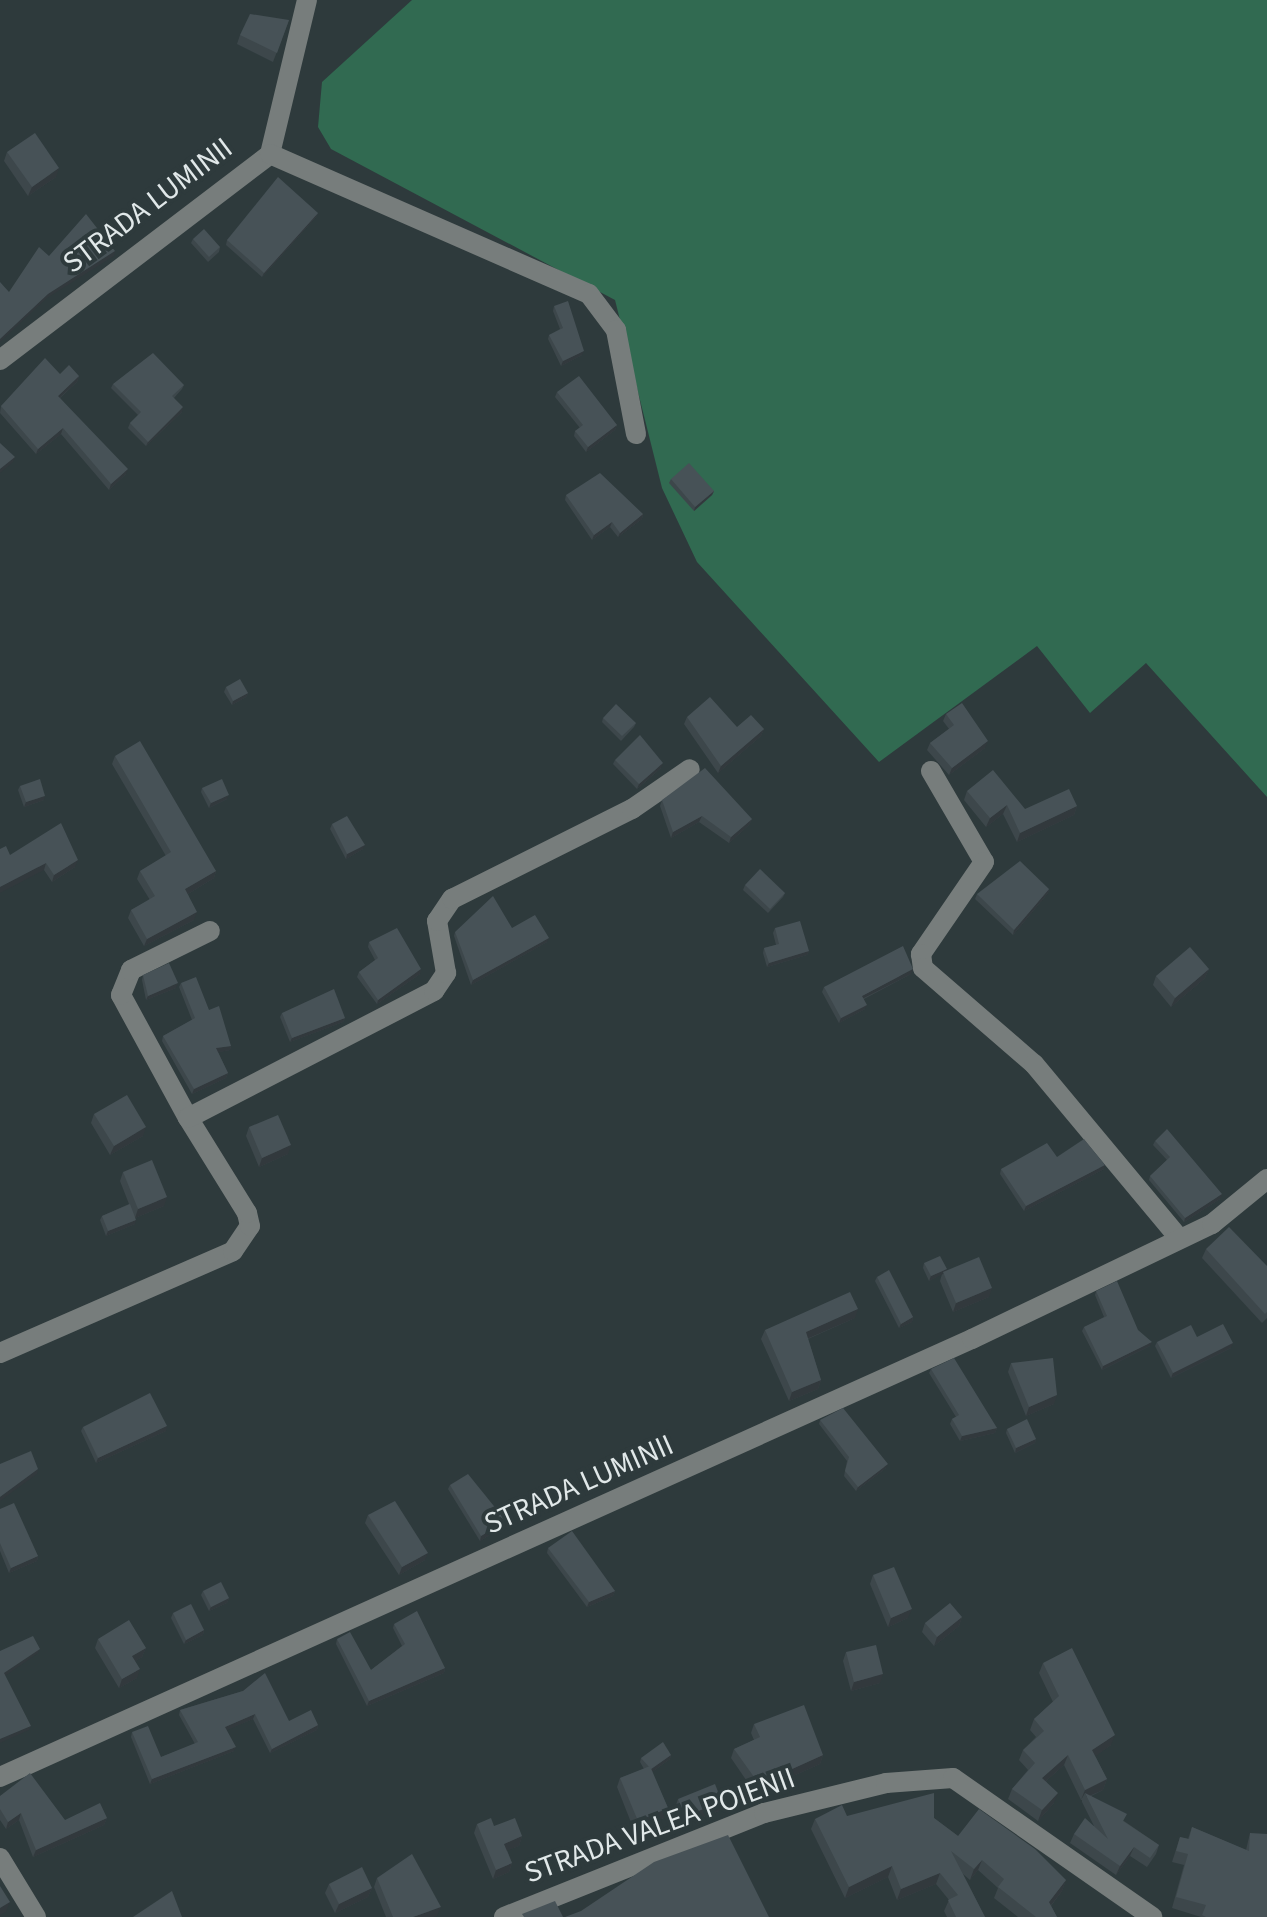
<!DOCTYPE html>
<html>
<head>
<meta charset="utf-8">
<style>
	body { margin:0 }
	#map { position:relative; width:1267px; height:1917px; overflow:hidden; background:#2e3a3c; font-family:"Source Sans 3",sans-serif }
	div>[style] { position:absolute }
	.green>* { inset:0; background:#316a51 }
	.minor>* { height:20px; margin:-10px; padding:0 10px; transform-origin:10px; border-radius:10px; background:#777d7c }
	.tertiary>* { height:20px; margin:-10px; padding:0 10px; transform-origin:10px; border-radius:10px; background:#777d7c }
	.wall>* { inset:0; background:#3d474b }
	.shaded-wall>* { inset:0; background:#32393d }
	.building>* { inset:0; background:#475257 }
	span { translate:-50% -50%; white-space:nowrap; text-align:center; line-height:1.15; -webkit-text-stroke:8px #2e3a3c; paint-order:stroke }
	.street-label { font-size:30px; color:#e1e8e9 }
</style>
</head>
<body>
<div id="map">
	<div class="green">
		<i style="clip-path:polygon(412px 0,1267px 0,1267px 797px,1146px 663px,1090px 713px,1037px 646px,879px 762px,697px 562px,662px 488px,615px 300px,331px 149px,318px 127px,322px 82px)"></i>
	</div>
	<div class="minor">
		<i style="left:270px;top:154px;width:158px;rotate:-76.5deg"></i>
		<i style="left:0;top:360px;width:340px;rotate:-37.3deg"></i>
		<i style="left:270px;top:154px;width:348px;rotate:23.7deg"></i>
		<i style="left:589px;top:294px;width:45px;rotate:53.1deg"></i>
		<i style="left:616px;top:330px;width:106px;rotate:79.1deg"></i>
		<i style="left:931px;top:771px;width:105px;rotate:59.8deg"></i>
		<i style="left:984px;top:862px;width:112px;rotate:124.4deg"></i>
		<i style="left:921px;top:954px;width:14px;rotate:82deg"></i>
		<i style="left:923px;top:968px;width:147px;rotate:40.9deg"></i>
		<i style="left:1034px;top:1064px;width:225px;rotate:50.2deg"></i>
		<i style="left:188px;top:1118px;width:140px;rotate:-118.6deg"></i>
		<i style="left:121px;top:995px;width:27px;rotate:-68deg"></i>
		<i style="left:131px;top:970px;width:88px;rotate:-26.3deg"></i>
		<i style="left:0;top:1353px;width:254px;rotate:-23.6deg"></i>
		<i style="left:233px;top:1251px;width:30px;rotate:-56deg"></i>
		<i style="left:250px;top:1226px;width:13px;rotate:-103deg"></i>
		<i style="left:247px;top:1213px;width:112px;rotate:-121.8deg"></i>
		<i style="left:188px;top:1118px;width:277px;rotate:-27.3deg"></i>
		<i style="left:434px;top:991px;width:22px;rotate:-56deg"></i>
		<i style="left:446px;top:973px;width:53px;rotate:-99.8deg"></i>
		<i style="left:437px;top:921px;width:27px;rotate:-56deg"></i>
		<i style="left:452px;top:899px;width:201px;rotate:-26.6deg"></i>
		<i style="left:632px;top:809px;width:70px;rotate:-34.6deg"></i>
		<i style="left:0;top:1777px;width:1066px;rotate:-24.26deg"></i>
		<i style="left:972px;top:1339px;width:266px;rotate:-25.6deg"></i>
		<i style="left:1212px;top:1224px;width:71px;rotate:-39.3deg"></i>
		<i style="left:504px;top:1917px;width:280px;rotate:-21.8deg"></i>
		<i style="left:764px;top:1813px;width:126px;rotate:-13.8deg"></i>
		<i style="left:886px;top:1783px;width:67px;rotate:-4.3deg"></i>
		<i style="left:953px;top:1778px;width:243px;rotate:34.9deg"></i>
	</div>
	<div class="tertiary">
		<i style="left:0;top:1858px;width:69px;rotate:58.6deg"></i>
	</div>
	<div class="wall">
		<i style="clip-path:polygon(289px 20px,273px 62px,237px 44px,240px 35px)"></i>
		<i style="clip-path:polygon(7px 152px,56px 177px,28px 196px,4px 161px)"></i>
		<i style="clip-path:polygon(318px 213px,316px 217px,262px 277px,226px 245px,227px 240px)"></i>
		<i style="clip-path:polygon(193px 239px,220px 247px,219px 252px,208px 262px,191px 243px)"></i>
		<i style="clip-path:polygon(554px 306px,582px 355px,561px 366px,548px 339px,549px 335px,560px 329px,553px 311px)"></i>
		<i style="clip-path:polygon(60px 374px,79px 376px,77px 382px,60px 398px,126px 474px,109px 490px,61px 434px,36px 454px,0 413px,1px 406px)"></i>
		<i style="clip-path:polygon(113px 384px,184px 385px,182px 389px,174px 398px,182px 412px,146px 446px,128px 428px,130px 423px,138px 415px,111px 388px)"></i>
		<i style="clip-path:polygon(557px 392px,617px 425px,615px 430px,586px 452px,574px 436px,575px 431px,580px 428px,555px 397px)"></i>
		<i style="clip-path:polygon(671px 479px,714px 491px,712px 495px,694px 511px,669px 483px)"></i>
		<i style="clip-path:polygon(566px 495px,643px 514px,642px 519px,618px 537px,610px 527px,592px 540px,565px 500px)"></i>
		<i style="clip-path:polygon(226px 687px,248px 693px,246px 697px,232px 705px,224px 692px)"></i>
		<i style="clip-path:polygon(946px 714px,985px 748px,949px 775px,927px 750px,930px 743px,949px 729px,943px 721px)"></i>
		<i style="clip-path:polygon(687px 717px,737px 727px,764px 729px,761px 736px,718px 773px,684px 724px)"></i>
		<i style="clip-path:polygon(603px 718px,636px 723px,634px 727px,621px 741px,602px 722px)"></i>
		<i style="clip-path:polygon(115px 756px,216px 871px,214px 878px,188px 894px,194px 920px,144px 946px,128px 918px,131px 910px,150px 900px,137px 879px,140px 871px,166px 856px,112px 764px)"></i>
		<i style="clip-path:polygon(615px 760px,661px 768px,637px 789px,613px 764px)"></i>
		<i style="clip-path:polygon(20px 786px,44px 800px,24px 807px,18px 790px)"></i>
		<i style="clip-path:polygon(202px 788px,227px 799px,209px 808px,201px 792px)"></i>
		<i style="clip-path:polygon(967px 791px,1025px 809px,1077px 806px,1074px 815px,1017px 842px,1003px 814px,986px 827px,964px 800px)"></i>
		<i style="clip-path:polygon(662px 800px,752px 819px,749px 825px,729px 843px,699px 822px,671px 838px,660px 806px)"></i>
		<i style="clip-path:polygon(332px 824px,363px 849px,346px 859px,330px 829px)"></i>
		<i style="clip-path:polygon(10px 855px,75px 867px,52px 882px,44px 870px)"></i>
		<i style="clip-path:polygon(745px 885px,785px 893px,783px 897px,768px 913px,743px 890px)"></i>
		<i style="clip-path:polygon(1049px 889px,1048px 893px,1013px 935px,975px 899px,977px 894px)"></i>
		<i style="clip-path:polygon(512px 928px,547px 942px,471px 985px,454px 936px,455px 932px)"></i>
		<i style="clip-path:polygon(775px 928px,809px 951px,807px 955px,767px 967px,763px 953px,764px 948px,776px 945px,773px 933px)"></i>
		<i style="clip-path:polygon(369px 942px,420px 974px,377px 1004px,357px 977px,359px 972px,375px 960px,368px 947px)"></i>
		<i style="clip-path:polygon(1209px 969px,1205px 978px,1171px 1007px,1153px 985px,1156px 976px)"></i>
		<i style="clip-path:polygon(911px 974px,864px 999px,865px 1009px,839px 1023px,822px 992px,824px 987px)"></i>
		<i style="clip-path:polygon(143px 975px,176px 988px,146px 1000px,142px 980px)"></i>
		<i style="clip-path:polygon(181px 983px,209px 1010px,231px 1046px,230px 1050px,218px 1052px,228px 1073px,226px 1078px,192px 1094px,162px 1041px,163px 1036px,192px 1020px,179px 987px)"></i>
		<i style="clip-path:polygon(282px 1013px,345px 1018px,343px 1022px,290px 1042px,280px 1017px)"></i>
		<i style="clip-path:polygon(94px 1114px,143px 1136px,110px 1155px,91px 1123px)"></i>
		<i style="clip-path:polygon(249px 1127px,288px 1154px,259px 1167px,246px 1136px)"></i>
		<i style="clip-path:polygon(1155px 1141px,1220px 1199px,1184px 1222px,1149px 1180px,1150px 1176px,1167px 1160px,1153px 1145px)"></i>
		<i style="clip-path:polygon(1057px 1157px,1104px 1169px,1024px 1211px,1000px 1174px,1001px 1169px)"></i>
		<i style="clip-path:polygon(123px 1172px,164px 1206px,135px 1218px,135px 1224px,106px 1236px,100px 1220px,102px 1216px,129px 1204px,120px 1181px)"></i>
		<i style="clip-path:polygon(1206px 1249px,1267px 1266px,1267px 1318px,1262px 1323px,1202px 1258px)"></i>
		<i style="clip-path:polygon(924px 1263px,946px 1271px,989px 1297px,953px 1312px,940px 1281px,942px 1274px,929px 1281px,923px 1268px)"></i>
		<i style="clip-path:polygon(877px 1277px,913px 1317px,912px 1322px,899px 1328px,875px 1281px)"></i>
		<i style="clip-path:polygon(1096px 1291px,1150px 1346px,1102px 1370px,1082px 1331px,1084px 1327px,1104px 1317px,1095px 1295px)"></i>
		<i style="clip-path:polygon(855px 1318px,808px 1339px,821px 1380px,818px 1389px,789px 1401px,761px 1339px,765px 1330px)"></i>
		<i style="clip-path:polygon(1157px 1342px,1231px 1348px,1171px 1378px,1155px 1346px)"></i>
		<i style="clip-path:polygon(1011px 1363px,1054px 1404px,1026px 1416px,1008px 1372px)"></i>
		<i style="clip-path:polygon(931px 1369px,997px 1428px,995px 1433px,960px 1441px,950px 1424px,952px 1419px,956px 1417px,929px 1373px)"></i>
		<i style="clip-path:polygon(820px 1420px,886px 1468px,856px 1491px,844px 1476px,847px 1461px,819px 1424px)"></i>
		<i style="clip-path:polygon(83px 1427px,166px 1431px,96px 1463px,81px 1431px)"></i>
		<i style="clip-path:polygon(1007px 1429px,1036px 1439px,1035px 1443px,1015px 1453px,1006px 1433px)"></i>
		<i style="clip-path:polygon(450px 1485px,506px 1521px,504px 1526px,480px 1541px,448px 1489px)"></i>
		<i style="clip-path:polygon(0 1509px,38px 1556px,37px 1561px,9px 1573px,0 1551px)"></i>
		<i style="clip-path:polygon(368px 1515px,425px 1560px,399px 1575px,365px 1523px)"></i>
		<i style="clip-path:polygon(548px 1548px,615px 1591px,613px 1596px,587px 1607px,547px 1553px)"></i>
		<i style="clip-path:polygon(873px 1575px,908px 1618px,888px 1627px,870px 1584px)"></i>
		<i style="clip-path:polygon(203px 1591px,229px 1598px,227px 1603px,209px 1611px,201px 1595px)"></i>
		<i style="clip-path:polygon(173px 1613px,204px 1630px,203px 1635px,184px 1644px,171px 1618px)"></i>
		<i style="clip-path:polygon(962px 1617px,959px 1626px,934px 1646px,922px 1632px,925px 1623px)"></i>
		<i style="clip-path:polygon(394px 1624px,445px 1668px,444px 1673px,367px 1706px,336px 1644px,337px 1639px,371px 1670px,402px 1646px,393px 1628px)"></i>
		<i style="clip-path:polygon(98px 1639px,146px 1648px,142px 1657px,135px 1661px,137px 1678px,119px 1688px,95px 1648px)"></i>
		<i style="clip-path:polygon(846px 1652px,880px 1683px,851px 1691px,843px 1661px)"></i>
		<i style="clip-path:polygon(1043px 1663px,1111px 1745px,1095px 1756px,1107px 1779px,1103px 1790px,1091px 1796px,1124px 1821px,1159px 1845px,1156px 1854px,1147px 1867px,1130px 1856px,1116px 1875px,1070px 1843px,1074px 1834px,1094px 1826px,1082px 1802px,1082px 1800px,1081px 1800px,1064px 1765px,1046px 1781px,1054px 1803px,1038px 1821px,1008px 1799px,1012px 1789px,1028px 1770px,1019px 1760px,1023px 1750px,1036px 1737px,1030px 1730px,1034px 1719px,1053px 1702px,1039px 1673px)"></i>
		<i style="clip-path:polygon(243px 1691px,289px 1721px,318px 1725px,317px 1730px,270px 1753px,253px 1719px,226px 1730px,234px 1751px,150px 1784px,131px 1737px,132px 1732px,161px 1757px,195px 1744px,179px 1715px,180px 1710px)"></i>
		<i style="clip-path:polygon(754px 1724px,823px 1755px,820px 1764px,755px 1793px,731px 1758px,734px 1749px,754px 1740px,751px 1733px)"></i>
		<i style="clip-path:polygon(671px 1755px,670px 1759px,652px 1772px,668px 1808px,664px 1818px,634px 1830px,617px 1787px,620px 1778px,644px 1769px,640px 1762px,641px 1758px)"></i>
		<i style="clip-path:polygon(0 1796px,65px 1820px,107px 1818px,104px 1825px,33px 1857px,19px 1820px,6px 1829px,0 1820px)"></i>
		<i style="clip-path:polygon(678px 1799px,719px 1811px,682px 1825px,675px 1808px)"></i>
		<i style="clip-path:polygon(847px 1816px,934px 1818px,958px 1836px,1066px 1880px,1062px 1891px,1051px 1906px,1057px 1917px,1018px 1917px,994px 1898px,998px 1888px,978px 1870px,970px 1880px,963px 1874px,985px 1917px,947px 1917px,944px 1911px,949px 1900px,936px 1884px,897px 1900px,888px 1877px,845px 1898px,811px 1829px,815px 1819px)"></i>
		<i style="clip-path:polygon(477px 1824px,494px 1826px,522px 1836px,519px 1846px,507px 1850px,512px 1863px,509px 1872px,493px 1879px,474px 1833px)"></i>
		<i style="clip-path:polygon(1192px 1827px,1246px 1850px,1250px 1833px,1267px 1917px,1201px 1917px,1172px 1908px,1184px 1865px,1172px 1862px,1180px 1837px,1188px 1839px)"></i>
		<i style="clip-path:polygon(377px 1878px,437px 1916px,386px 1917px,374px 1887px)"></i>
		<i style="clip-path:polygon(329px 1884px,372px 1888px,368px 1897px,335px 1913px,325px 1893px)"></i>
	</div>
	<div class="shaded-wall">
		<i style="clip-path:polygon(59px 168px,56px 177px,28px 196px,32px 187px)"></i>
		<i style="clip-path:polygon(318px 213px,316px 217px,262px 277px,264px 273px)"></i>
		<i style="clip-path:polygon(115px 251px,114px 256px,47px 298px,0 342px,0 339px,48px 294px)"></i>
		<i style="clip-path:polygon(584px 351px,582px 355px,561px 366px,563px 361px)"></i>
		<i style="clip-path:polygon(79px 376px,77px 382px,56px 401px,58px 396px)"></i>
		<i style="clip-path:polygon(183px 407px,182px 412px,146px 446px,148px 442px)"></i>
		<i style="clip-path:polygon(617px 425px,615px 430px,586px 452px,588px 447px)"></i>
		<i style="clip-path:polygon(63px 428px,61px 434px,36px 454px,38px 449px)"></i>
		<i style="clip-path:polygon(15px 457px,13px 462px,0 473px,0 469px)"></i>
		<i style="clip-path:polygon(128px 469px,126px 474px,109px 490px,111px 484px)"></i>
		<i style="clip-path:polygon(714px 491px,712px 495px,694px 511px,695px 507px)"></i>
		<i style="clip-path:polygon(643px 514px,642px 519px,618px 537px,620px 533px)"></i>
		<i style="clip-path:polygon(612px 522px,610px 527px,592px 540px,594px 535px)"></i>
		<i style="clip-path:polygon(248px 693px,246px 697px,232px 705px,233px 701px)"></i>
		<i style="clip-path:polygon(764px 729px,761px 736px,718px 773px,721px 766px)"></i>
		<i style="clip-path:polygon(988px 741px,985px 748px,949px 775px,952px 768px)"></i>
		<i style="clip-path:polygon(663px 763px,661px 768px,637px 789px,639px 784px)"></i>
		<i style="clip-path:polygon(229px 795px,227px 799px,209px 808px,211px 803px)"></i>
		<i style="clip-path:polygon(45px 796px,44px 800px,24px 807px,26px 802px)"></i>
		<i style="clip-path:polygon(1007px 805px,1003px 814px,986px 827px,990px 818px)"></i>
		<i style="clip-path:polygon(1077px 806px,1074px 815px,1017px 842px,1020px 833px)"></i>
		<i style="clip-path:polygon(702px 816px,699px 822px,671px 838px,673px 832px)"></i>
		<i style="clip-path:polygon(752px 819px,749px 825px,729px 843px,731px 837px)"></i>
		<i style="clip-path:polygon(365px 845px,363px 849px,346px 859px,347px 854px)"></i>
		<i style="clip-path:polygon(78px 860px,75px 867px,52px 882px,54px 875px)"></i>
		<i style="clip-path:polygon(46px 863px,44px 870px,0 893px,0 887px)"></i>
		<i style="clip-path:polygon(216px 871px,214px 878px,183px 897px,185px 889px)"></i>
		<i style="clip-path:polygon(1049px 889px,1048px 893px,1013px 935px,1014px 930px)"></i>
		<i style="clip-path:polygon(197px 912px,194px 920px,144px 946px,147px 939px)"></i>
		<i style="clip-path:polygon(549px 938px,547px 942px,471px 985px,473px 980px)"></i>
		<i style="clip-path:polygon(809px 951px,807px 955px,767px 967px,769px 963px)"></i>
		<i style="clip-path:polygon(421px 969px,420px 974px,377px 1004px,378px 1000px)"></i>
		<i style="clip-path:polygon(913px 969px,911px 974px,860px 1000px,862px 996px)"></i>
		<i style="clip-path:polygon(1209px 969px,1205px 978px,1171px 1007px,1175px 998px)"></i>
		<i style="clip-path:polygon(178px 983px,176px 988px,146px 1000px,148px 996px)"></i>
		<i style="clip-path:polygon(867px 1005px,865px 1009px,839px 1023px,841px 1018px)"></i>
		<i style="clip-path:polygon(345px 1018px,343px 1022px,290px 1042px,292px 1038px)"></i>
		<i style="clip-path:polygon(231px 1046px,230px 1050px,214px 1053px,216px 1048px)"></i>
		<i style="clip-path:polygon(228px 1073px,226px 1078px,192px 1094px,194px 1089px)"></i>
		<i style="clip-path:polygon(146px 1127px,143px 1136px,110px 1155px,114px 1146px)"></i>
		<i style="clip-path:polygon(291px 1145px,288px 1154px,259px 1167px,262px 1158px)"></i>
		<i style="clip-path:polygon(1105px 1165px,1104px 1169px,1024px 1211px,1026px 1206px)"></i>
		<i style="clip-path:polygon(1222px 1194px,1220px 1199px,1184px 1222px,1185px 1218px)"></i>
		<i style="clip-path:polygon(167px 1197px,164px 1206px,135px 1218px,138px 1209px)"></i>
		<i style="clip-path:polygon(136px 1220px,135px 1224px,106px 1236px,108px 1231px)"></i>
		<i style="clip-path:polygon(947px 1269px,945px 1273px,929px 1281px,931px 1276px)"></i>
		<i style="clip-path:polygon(992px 1288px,989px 1297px,953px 1312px,956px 1303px)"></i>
		<i style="clip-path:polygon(858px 1309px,855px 1318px,802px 1341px,806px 1332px)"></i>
		<i style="clip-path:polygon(913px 1317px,912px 1322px,899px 1328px,901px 1324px)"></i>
		<i style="clip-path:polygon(1152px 1342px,1150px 1346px,1102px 1370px,1103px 1366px)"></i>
		<i style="clip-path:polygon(1233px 1343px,1231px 1348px,1171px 1378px,1173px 1373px)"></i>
		<i style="clip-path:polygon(821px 1380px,818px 1389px,789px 1401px,792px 1392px)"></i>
		<i style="clip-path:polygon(1057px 1395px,1054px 1404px,1026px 1416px,1029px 1407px)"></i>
		<i style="clip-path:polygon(167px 1426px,166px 1431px,96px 1463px,98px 1458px)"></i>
		<i style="clip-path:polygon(997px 1428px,995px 1433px,960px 1441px,962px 1436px)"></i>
		<i style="clip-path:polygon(1036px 1439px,1035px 1443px,1015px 1453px,1016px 1448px)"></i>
		<i style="clip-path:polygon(888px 1464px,886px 1468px,856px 1491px,858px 1487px)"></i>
		<i style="clip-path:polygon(38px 1469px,37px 1474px,0 1501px,0 1497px)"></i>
		<i style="clip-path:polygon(506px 1521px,504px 1526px,480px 1541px,481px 1536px)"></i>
		<i style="clip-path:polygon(428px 1553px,425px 1560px,399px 1575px,402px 1567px)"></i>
		<i style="clip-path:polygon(38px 1556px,37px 1561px,9px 1573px,11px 1568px)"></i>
		<i style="clip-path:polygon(615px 1591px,613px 1596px,587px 1607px,589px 1602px)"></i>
		<i style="clip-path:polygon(229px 1598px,227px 1603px,209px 1611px,211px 1607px)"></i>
		<i style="clip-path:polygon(912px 1609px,908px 1618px,888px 1627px,891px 1618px)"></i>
		<i style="clip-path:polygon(962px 1617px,959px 1626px,934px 1646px,937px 1637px)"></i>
		<i style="clip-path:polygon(204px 1630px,203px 1635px,184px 1644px,186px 1640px)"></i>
		<i style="clip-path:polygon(146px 1648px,142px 1657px,129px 1665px,132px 1656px)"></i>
		<i style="clip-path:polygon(40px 1649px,38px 1653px,2px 1678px,4px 1673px)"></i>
		<i style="clip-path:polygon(445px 1668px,444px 1673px,367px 1706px,369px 1701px)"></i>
		<i style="clip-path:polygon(140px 1669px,137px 1678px,119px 1688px,122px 1679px)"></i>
		<i style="clip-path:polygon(883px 1674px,880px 1683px,851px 1691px,854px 1682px)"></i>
		<i style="clip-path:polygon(255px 1714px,253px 1719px,223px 1732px,225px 1727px)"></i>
		<i style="clip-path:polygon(318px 1725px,317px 1730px,270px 1753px,272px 1749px)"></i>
		<i style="clip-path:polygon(31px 1726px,29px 1730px,0 1743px,0 1739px)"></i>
		<i style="clip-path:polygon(1115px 1735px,1111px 1745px,1089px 1761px,1092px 1750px)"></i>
		<i style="clip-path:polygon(236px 1747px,234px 1751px,150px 1784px,152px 1779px)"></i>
		<i style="clip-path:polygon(671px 1755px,670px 1759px,648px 1775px,650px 1770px)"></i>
		<i style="clip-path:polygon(823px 1755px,820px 1764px,755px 1793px,759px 1784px)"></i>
		<i style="clip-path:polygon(1068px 1755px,1064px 1765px,1038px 1788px,1042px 1778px)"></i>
		<i style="clip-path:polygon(1107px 1779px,1103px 1790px,1087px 1797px,1085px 1793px,1081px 1800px,1085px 1790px)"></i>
		<i style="clip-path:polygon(1058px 1793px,1054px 1803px,1038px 1821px,1042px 1810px)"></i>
		<i style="clip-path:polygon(722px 1802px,719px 1811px,682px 1825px,685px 1816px)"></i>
		<i style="clip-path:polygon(668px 1808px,664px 1818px,634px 1830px,638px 1821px)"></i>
		<i style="clip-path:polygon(21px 1813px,19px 1820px,6px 1829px,8px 1822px)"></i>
		<i style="clip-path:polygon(107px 1818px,104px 1825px,33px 1857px,36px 1850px)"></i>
		<i style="clip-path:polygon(522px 1836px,519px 1846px,501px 1853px,504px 1844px)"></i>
		<i style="clip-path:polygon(1134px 1847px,1130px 1856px,1116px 1875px,1120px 1866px)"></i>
		<i style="clip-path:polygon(982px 1860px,978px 1870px,970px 1880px,974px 1869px)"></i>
		<i style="clip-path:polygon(512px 1863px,509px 1872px,493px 1879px,496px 1870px)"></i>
		<i style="clip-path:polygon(892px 1866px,888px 1877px,845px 1898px,849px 1887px)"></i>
		<i style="clip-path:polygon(940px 1873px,936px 1884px,897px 1900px,901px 1889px)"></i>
		<i style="clip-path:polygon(1066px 1880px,1062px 1891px,1045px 1913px,1049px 1902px)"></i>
		<i style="clip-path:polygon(372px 1888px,368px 1897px,335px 1913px,339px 1904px)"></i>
		<i style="clip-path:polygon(10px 1902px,6px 1912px,0 1915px,0 1908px)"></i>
		<i style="clip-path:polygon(441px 1907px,437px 1916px,434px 1917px,413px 1917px)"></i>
	</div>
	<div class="building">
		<i style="clip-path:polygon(250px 14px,289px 20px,277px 53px,240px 35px)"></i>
		<i style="clip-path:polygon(35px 133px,59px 168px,32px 187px,7px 152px)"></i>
		<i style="clip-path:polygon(278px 177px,318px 213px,264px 273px,227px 240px)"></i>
		<i style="clip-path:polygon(86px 214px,115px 251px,48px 294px,0 339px,0 282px,9px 292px,39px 247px,49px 256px)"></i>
		<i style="clip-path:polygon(204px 229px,220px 247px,209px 257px,193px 239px)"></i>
		<i style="clip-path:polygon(568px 301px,584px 351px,563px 361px,549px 335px,563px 328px,554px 306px)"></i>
		<i style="clip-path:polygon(153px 353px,184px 385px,172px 396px,183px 407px,148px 442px,130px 423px,141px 412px,113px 384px)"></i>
		<i style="clip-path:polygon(45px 358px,60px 374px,69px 365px,79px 376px,58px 396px,128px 469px,111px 484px,63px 428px,38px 449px,1px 406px)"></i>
		<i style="clip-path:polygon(579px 376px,617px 425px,588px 447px,575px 431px,583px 425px,557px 392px)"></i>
		<i style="clip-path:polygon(0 443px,15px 457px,0 469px)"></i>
		<i style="clip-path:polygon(689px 463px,714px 491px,695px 507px,671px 479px)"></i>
		<i style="clip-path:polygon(600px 473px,643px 514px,620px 533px,612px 522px,594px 535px,566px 495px)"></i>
		<i style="clip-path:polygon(240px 679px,248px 693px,233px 701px,226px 687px)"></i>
		<i style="clip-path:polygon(710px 697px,737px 727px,751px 715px,764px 729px,721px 766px,687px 717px)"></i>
		<i style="clip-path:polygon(962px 703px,988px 741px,952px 768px,930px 743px,954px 725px,946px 714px)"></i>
		<i style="clip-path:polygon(616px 704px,636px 723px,622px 736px,603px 718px)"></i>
		<i style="clip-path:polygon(640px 735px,663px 763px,639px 784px,615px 760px)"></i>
		<i style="clip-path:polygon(140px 741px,216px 871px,185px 889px,197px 912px,147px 939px,131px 910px,155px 896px,140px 871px,171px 852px,115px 756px)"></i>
		<i style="clip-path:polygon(705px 768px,752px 819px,731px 837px,702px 816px,673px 832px,662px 800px)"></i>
		<i style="clip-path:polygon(993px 770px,1025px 809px,1069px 789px,1077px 806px,1020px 833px,1007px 805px,990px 818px,967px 791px)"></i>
		<i style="clip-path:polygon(40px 779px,45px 796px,26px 802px,20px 786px)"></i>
		<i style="clip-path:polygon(222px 779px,229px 795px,211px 803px,202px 788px)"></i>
		<i style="clip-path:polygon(347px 816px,365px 845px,347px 854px,332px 824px)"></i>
		<i style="clip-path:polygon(61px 823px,78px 860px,54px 875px,46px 863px,0 887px,0 849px,6px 846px,10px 855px)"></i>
		<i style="clip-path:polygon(1020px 861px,1049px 889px,1014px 930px,977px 894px)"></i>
		<i style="clip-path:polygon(760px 869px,785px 893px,770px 909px,745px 885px)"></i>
		<i style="clip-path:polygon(493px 896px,512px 928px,535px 915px,549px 938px,473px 980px,455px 932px)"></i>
		<i style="clip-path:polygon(800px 921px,809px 951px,769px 963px,764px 948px,779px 944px,775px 928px)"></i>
		<i style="clip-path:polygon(397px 928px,421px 969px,378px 1000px,359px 972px,378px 958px,369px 942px)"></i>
		<i style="clip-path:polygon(903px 946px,913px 969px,862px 996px,867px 1005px,841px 1018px,824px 987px)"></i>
		<i style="clip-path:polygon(1190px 947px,1209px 969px,1175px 998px,1156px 976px)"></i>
		<i style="clip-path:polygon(169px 963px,178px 983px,148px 996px,143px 975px)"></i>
		<i style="clip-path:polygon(196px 977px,209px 1010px,219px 1006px,231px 1046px,216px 1048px,228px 1073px,194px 1089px,163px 1036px,195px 1018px,181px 983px)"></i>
		<i style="clip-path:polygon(334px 989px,345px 1018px,292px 1038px,282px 1013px)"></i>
		<i style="clip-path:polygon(127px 1095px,146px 1127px,114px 1146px,94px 1114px)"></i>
		<i style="clip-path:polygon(278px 1115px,291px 1145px,262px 1158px,249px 1127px)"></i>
		<i style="clip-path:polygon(1167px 1129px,1222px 1194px,1185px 1218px,1150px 1176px,1170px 1157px,1155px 1141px)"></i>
		<i style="clip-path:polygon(1084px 1139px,1105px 1165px,1026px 1206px,1001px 1169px,1047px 1143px,1057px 1157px)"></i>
		<i style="clip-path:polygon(152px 1160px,167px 1197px,138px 1209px,123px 1172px)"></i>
		<i style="clip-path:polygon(130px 1204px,136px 1220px,108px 1231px,102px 1216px)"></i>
		<i style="clip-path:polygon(1229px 1227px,1267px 1266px,1267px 1312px,1265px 1314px,1206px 1249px)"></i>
		<i style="clip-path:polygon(940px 1256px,947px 1269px,931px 1276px,924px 1263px)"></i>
		<i style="clip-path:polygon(979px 1257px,992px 1288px,956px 1303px,943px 1272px)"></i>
		<i style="clip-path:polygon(889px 1270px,913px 1317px,901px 1324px,877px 1277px)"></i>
		<i style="clip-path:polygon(1117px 1281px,1138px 1330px,1152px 1342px,1103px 1366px,1084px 1327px,1107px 1316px,1096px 1291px)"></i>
		<i style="clip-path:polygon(850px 1292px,858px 1309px,806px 1332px,821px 1380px,792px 1392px,765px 1330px)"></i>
		<i style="clip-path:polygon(1223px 1324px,1233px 1343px,1173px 1373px,1157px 1342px,1191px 1325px,1197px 1337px)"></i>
		<i style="clip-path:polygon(954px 1358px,997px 1428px,962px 1436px,952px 1419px,959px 1415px,931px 1369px)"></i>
		<i style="clip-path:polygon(1053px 1358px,1057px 1395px,1029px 1407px,1011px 1363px)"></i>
		<i style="clip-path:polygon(150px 1393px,167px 1426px,98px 1458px,83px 1427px)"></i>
		<i style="clip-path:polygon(843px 1408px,888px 1464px,858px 1487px,845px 1471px,849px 1457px,820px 1420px)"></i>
		<i style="clip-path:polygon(1027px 1419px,1036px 1439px,1016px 1448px,1007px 1429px)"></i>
		<i style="clip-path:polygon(31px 1451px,38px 1469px,0 1497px,0 1464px)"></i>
		<i style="clip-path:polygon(468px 1474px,506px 1521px,481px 1536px,450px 1485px)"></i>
		<i style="clip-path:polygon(395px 1501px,428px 1553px,402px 1567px,368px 1515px)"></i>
		<i style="clip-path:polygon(14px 1503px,38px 1556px,11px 1568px,0 1543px,0 1509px)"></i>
		<i style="clip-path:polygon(572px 1531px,615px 1591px,589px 1602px,548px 1548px)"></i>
		<i style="clip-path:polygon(894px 1567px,912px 1609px,891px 1618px,873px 1575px)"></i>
		<i style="clip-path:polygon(221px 1582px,229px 1598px,211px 1607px,203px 1591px)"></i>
		<i style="clip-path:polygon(950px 1603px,962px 1617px,937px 1637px,925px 1623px)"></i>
		<i style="clip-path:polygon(191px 1604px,204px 1630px,186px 1640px,173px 1613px)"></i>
		<i style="clip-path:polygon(417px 1611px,445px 1668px,369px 1701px,337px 1639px,350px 1632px,371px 1670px,405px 1644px,394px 1624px)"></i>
		<i style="clip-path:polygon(129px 1620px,146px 1648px,132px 1656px,140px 1669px,122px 1679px,98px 1639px)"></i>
		<i style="clip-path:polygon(33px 1636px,40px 1649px,4px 1673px,31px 1726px,0 1739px,0 1651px)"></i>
		<i style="clip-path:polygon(876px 1645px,883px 1674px,854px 1682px,846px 1652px)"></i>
		<i style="clip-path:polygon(1072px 1648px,1115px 1735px,1092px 1750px,1107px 1779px,1085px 1790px,1068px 1755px,1042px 1778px,1058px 1793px,1042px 1810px,1012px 1789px,1035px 1763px,1023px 1750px,1044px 1731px,1034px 1719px,1059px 1696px,1043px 1663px)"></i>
		<i style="clip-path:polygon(265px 1673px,289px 1721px,311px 1710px,318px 1725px,272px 1749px,255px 1714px,225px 1727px,236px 1747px,152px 1779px,132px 1732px,148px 1726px,161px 1757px,198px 1742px,180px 1710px,243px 1691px)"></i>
		<i style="clip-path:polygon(804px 1705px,823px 1755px,759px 1784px,734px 1749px,760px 1737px,754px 1724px)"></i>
		<i style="clip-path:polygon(663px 1742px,671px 1755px,651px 1769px,641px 1758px)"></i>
		<i style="clip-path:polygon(650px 1766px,668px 1808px,638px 1821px,620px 1778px)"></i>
		<i style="clip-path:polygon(30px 1773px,65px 1820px,100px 1803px,107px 1818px,36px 1850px,21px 1813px,8px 1822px,0 1809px,0 1796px)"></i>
		<i style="clip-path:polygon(715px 1784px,722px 1802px,685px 1816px,678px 1799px)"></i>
		<i style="clip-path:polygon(934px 1793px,934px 1818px,958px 1836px,979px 1809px,1035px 1849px,1066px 1880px,1049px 1902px,1057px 1917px,1036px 1917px,998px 1887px,1004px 1879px,982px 1860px,974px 1869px,951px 1851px,985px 1917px,956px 1917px,948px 1900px,958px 1895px,940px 1873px,901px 1889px,892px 1866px,849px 1887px,815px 1819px,842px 1805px,847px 1816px)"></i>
		<i style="clip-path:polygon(1085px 1793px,1127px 1814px,1123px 1821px,1159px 1845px,1150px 1858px,1134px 1847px,1120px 1866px,1074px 1834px,1085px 1818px,1108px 1839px)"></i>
		<i style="clip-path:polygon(491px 1818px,494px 1826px,515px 1818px,522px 1836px,504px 1844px,512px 1863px,496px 1870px,477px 1824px)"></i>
		<i style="clip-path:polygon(1192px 1827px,1249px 1851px,1250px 1833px,1267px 1834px,1267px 1917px,1206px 1917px,1202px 1915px,1206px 1905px,1176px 1897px,1188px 1854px,1176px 1851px,1180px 1837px,1189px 1839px)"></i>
		<i style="clip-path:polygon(728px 1835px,769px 1917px,565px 1917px,581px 1911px,654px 1862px)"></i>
		<i style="clip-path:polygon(412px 1854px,441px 1907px,413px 1917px,393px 1917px,377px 1878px)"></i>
		<i style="clip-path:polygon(362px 1867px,372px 1888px,339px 1904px,329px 1884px)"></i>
		<i style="clip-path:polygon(0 1886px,10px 1902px,0 1908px)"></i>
		<i style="clip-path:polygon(172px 1891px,182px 1917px,133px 1917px)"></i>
		<i style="clip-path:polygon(555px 1901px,563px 1917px,524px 1917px,522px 1914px)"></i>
	</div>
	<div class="street-label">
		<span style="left:148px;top:206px;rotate:-37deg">STRADA LUMINII</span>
		<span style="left:579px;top:1485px;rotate:-24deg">STRADA LUMINII</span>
		<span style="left:660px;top:1826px;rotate:-20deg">STRADA VALEA POIENII</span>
	</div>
</div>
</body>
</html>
